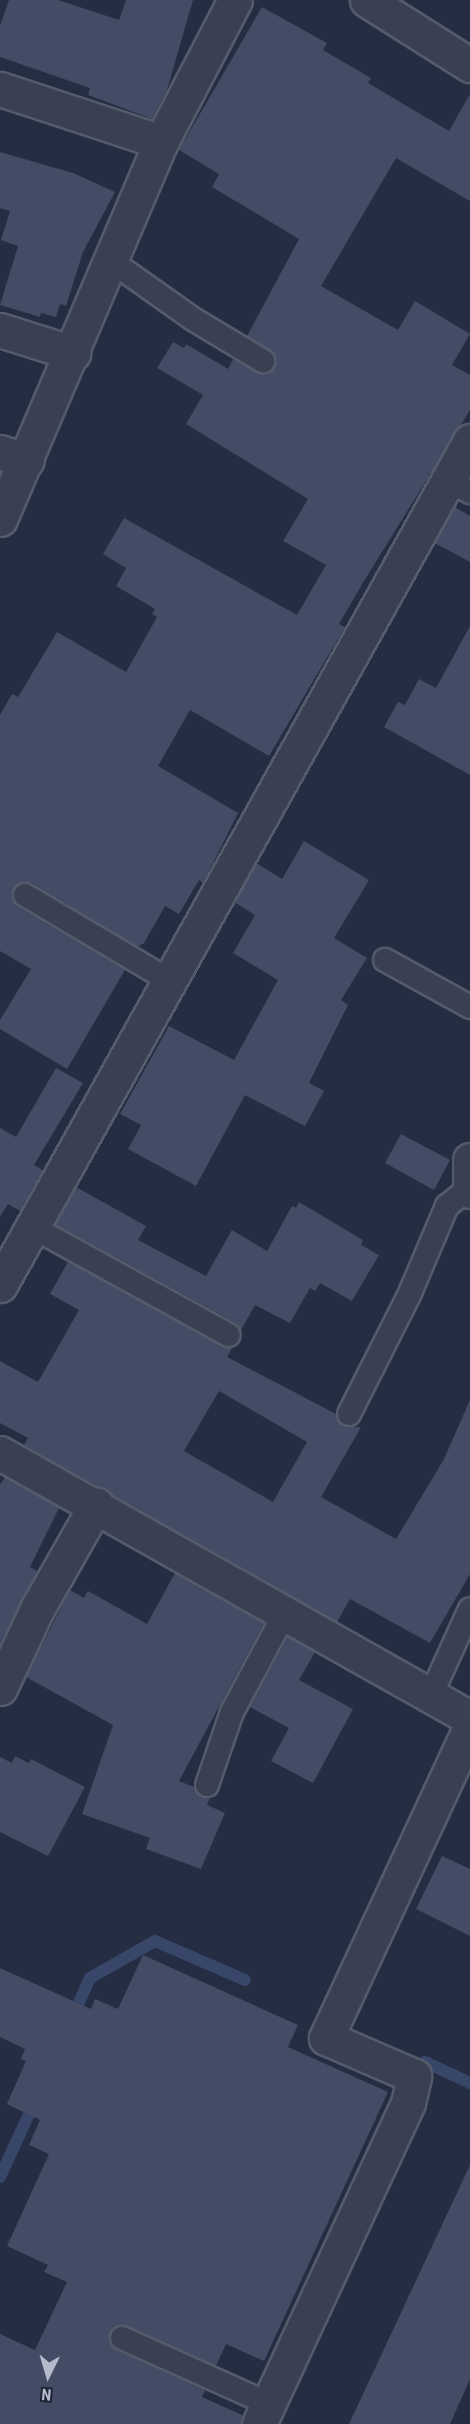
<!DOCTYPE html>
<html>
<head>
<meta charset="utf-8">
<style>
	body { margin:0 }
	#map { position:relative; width:470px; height:2424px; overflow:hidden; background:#242d42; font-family:"Roboto Condensed",sans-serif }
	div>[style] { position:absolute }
	.stream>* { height:12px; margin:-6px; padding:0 6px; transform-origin:6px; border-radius:6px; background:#38466a }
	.building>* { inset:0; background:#434c64 }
	.roads { filter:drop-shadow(2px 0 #545b6c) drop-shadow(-2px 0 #545b6c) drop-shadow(0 2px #545b6c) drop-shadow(0 -2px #545b6c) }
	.lane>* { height:22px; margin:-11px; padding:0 11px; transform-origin:11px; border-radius:11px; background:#394052 }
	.street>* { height:33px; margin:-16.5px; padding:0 16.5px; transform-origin:16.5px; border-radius:16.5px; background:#394052 }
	span { translate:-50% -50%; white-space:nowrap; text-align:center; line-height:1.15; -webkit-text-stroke:5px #1e2537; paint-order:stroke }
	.north { position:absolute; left:18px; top:2346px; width:60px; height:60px; -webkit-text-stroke:4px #1e2537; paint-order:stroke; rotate:185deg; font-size:16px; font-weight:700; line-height:24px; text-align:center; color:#b6bbcc }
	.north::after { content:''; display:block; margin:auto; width:21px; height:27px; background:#b6bbcc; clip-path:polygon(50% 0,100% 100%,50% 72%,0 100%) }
</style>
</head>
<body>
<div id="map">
	<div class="stream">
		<i style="left:73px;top:2016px;width:42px;rotate:-65.9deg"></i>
		<i style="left:90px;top:1978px;width:75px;rotate:-29.6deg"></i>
		<i style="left:155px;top:1941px;width:98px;rotate:23.4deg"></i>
		<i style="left:425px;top:2062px;width:50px;rotate:25deg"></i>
		<i style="left:0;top:2177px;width:84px;rotate:-65.3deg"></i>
	</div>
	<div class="building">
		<i style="clip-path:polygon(9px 0,58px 0,119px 20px,126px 0,193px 0,167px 90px,152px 119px,88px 95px,90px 88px,0 57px,0 26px)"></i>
		<i style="clip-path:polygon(262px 7px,327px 43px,323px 50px,371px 78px,368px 83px,449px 131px,470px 94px,470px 201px,396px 158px,321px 286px,398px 330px,415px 301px,470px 334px,452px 365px,470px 375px,470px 410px,364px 581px,339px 624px,345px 627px,269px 756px,190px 710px,158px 766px,238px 813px,203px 883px,199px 880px,179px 914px,165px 906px,144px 943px,138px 947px,32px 883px,25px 882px,14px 888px,12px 895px,18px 907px,125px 970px,67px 1069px,0 1029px,0 1020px,31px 969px,0 951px,0 715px,12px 694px,18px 697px,57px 632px,126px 672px,157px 617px,152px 614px,155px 609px,116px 586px,126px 568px,103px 554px,124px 518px,297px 615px,326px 565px,283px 541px,308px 499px,186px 424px,203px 395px,157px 368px,173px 342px,184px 348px,186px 344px,228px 369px,233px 359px,262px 374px,275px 367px,274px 354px,247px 336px,299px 239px,212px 187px,219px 174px,179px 150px)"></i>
		<i style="clip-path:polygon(0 152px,73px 173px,115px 192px,83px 252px,66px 306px,60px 304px,56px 317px,41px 313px,40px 317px,0 305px,18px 246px,1px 240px,10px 211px,0 208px)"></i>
		<i style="clip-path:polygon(455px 507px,470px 516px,470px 562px,435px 543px)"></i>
		<i style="clip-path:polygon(470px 626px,470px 775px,384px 727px,398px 702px,405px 705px,419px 679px,436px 688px)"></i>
		<i style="clip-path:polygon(304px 841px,369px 880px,334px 938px,367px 958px,341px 1000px,348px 1005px,309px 1083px,324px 1091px,305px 1126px,245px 1095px,196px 1186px,128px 1149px,141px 1125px,120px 1114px,169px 1026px,234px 1060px,278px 980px,233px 953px,255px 915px,234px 902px,256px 863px,282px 879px)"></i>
		<i style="clip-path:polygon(56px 1068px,83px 1083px,34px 1165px,43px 1170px,20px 1211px,8px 1204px,0 1217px,0 1128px,16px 1137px)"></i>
		<i style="clip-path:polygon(401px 1134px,450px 1160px,434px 1190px,385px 1163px)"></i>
		<i style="clip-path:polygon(76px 1187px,146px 1226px,138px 1240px,206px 1276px,232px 1230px,267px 1251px,292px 1206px,296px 1208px,299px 1202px,363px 1240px,361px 1245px,379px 1255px,352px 1301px,320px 1283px,315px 1291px,310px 1288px,290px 1323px,255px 1305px,241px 1330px,236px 1323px,55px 1224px)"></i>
		<i style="clip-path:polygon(evenodd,68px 1262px,223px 1347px,232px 1348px,227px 1357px,336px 1414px,342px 1426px,361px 1427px,321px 1497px,396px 1539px,444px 1459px,470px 1400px,470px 1574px,430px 1643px,350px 1599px,337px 1622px,24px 1445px,28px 1438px,0 1423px,0 1361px,38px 1382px,79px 1310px,50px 1294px,68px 1262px,219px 1391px,307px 1442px,273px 1502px,184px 1451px,219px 1391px)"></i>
		<i style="clip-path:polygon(5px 1477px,59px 1508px,30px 1567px,37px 1571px,0 1644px,0 1485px)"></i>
		<i style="clip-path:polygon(175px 1573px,264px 1623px,179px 1781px,194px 1787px,202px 1798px,210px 1798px,207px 1805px,225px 1813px,201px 1869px,146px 1849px,150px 1838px,82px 1814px,113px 1725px,26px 1677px,70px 1590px,84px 1598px,88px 1591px,147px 1624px)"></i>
		<i style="clip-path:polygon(288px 1637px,315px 1652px,299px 1680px,353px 1709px,313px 1783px,271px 1761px,289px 1728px,250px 1707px)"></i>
		<i style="clip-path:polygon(15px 1756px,29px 1763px,31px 1759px,85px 1787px,48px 1856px,0 1832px,0 1757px,12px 1763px)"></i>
		<i style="clip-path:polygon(442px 1856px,470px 1869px,470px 1936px,416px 1909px)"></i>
		<i style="clip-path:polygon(143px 1955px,298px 2025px,288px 2047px,388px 2092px,264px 2361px,226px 2344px,216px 2366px,127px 2326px,115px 2327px,110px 2333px,111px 2345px,116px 2350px,205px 2390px,202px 2397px,242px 2415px,241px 2424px,0 2424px,0 2334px,35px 2350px,67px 2282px,44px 2272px,48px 2265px,7px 2246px,49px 2154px,29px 2145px,40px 2120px,7px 2104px,26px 2061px,21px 2059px,25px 2049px,0 2037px,0 1968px,91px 2009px,95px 1999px,118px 2009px)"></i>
		<i style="clip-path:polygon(470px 2165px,470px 2379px,450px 2424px,349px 2424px)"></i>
	</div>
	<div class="roads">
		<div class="lane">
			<i style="left:111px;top:261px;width:100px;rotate:35.3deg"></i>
			<i style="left:193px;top:319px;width:82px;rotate:31deg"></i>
			<i style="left:448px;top:480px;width:25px;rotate:29deg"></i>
			<i style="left:25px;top:895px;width:169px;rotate:30.7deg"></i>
			<i style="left:385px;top:960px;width:97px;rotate:28.9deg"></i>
			<i style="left:34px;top:1228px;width:222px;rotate:28.8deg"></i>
			<i style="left:349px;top:1414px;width:136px;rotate:-63.2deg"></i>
			<i style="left:410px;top:1293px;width:95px;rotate:-67deg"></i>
			<i style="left:447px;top:1206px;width:26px;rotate:-39deg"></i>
			<i style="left:431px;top:1695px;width:94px;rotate:-65.6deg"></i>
			<i style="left:207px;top:1785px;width:77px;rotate:-71.1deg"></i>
			<i style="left:232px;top:1712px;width:112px;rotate:-61.8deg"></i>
			<i style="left:122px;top:2338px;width:161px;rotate:24.2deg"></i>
		</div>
		<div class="street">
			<i style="left:367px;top:0;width:122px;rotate:32.3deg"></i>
			<i style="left:0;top:89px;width:169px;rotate:18.2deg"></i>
			<i style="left:0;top:330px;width:77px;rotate:17.5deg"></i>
			<i style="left:0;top:452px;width:28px;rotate:17deg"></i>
			<i style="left:0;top:519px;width:410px;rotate:-66.9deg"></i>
			<i style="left:161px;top:142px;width:160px;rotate:-62.5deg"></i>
			<i style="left:470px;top:1160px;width:31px;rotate:90deg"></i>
			<i style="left:0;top:1285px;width:966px;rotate:-60.89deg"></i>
			<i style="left:0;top:1453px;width:540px;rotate:29.42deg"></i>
			<i style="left:0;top:1688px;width:87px;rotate:-64.9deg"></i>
			<i style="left:37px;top:1609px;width:120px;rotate:-60.4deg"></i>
			<i style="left:259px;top:2424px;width:354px;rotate:-65.1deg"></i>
			<i style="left:408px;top:2103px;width:28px;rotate:-77deg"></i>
			<i style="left:414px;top:2076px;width:96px;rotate:-156.6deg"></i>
			<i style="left:326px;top:2038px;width:342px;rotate:-65.1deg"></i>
		</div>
	</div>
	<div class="north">N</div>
</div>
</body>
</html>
